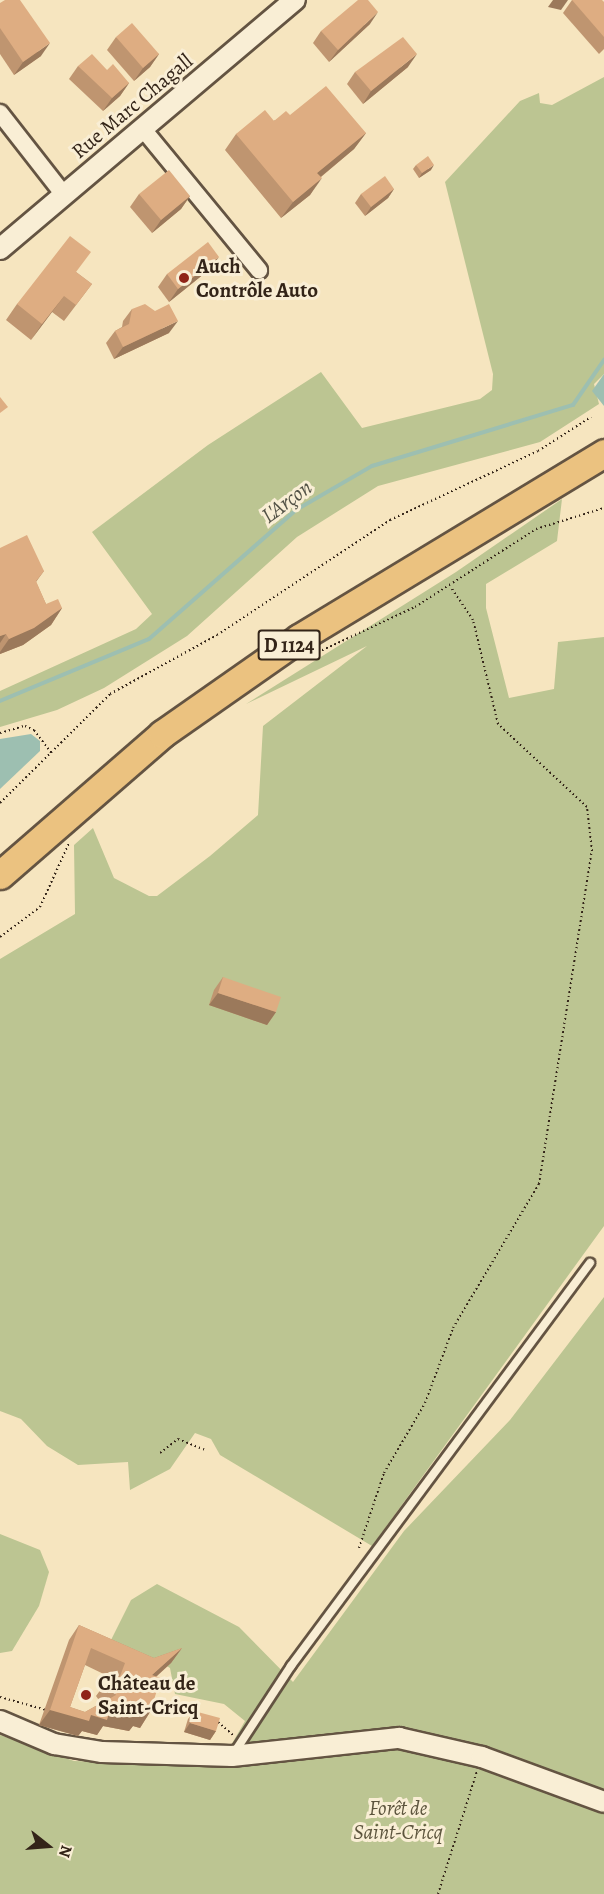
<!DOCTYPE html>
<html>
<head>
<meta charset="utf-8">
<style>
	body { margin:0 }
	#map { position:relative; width:604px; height:1894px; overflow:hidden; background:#f6e5bf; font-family:Alegreya,serif }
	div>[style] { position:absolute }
	.green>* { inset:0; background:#bcc592 }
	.water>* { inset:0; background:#9dbfb1 }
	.stream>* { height:4px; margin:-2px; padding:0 2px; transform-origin:2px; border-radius:2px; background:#9dbfb1 }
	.path>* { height:2px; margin-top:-1px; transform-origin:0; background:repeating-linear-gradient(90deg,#332418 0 1.5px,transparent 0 4.5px) }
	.roads { filter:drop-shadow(2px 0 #645442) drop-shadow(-2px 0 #645442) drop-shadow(0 2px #645442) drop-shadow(0 -2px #645442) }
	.service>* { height:8px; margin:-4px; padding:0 4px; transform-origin:4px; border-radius:4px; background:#f9eed5 }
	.minor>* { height:16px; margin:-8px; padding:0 8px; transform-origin:8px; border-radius:8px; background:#f9eed5 }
	.tertiary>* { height:20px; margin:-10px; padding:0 10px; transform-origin:10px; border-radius:10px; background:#f9eed5 }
	.trunk>* { height:27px; margin:-13.5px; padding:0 13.5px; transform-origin:13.5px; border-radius:13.5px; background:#ebc280 }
	.wall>* { inset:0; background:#bf9570 }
	.shaded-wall>* { inset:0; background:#9b795b }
	.building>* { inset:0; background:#dead82 }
	.dots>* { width:16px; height:16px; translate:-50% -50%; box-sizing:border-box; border:3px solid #f9eed5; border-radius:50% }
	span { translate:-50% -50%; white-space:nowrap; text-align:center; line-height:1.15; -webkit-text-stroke:6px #f9eed5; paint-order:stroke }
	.shield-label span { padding:2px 4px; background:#f9eed5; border:2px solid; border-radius:4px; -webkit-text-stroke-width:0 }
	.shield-label { font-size:20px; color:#332418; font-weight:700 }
	.street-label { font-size:21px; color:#332418 }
	.poi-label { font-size:21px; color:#332418; font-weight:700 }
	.left { translate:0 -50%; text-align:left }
	.park-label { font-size:21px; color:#5c543d; font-style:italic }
	.water-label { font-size:22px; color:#535246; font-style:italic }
	.north { position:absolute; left:18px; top:1816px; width:60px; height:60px; -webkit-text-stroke:4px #f9eed5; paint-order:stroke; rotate:107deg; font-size:16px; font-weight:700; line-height:24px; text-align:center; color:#332418 }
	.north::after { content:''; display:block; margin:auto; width:21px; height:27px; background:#332418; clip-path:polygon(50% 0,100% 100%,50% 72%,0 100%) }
</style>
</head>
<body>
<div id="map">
	<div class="green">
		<i style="clip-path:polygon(604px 77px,604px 374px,594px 384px,599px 404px,540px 442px,378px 486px,297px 537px,187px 636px,104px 688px,57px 710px,0 727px,0 691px,136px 629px,152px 614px,92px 532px,208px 445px,321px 372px,362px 428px,480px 399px,492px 390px,493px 374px,445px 182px,520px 101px,539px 93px,540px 103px,552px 105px)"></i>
		<i style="clip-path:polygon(562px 499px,557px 541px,486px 584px,486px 608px,509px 698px,554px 689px,558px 642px,604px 637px,604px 1226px,372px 1546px,220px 1455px,211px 1439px,195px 1433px,170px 1469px,130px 1490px,128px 1462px,78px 1465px,47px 1446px,21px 1419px,0 1411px,0 959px,75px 914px,74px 845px,93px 828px,114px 878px,149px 896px,157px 896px,210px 856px,258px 815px,263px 726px,367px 646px,246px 704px,456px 572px)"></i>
		<i style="clip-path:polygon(604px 1297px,604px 1794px,453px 1741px,230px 1747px,245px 1721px,224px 1704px,175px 1694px,170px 1668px,155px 1659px,108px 1646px,131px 1600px,157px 1584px,239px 1627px,293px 1682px,404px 1531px,510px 1420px)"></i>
		<i style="clip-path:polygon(0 1534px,40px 1550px,49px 1572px,39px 1606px,12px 1651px,0 1653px)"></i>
		<i style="clip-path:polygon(0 1735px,74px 1761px,224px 1766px,401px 1745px,448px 1753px,604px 1809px,604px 1894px,0 1894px)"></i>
	</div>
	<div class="water">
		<i style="clip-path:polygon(604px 374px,604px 406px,592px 391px)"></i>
		<i style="clip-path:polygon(31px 734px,40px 741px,40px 751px,0 789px,0 739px)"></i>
	</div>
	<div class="stream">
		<i style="left:0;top:701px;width:161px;rotate:-22.6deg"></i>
		<i style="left:149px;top:639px;width:196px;rotate:-41.3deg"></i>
		<i style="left:296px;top:510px;width:88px;rotate:-30.1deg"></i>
		<i style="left:372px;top:466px;width:210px;rotate:-16.9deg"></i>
		<i style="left:573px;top:405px;width:55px;rotate:-55.4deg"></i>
	</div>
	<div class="path">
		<i style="left:314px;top:654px;width:111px;rotate:-25deg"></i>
		<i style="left:415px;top:607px;width:144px;rotate:-32.8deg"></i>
		<i style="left:536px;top:529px;width:71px;rotate:-17.2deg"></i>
		<i style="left:0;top:733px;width:26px;rotate:-16deg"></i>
		<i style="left:25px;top:726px;width:10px;rotate:24deg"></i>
		<i style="left:34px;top:730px;width:30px;rotate:53deg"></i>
		<i style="left:0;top:803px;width:155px;rotate:-44.7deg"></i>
		<i style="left:110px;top:694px;width:122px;rotate:-28.9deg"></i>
		<i style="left:217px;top:635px;width:208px;rotate:-33.6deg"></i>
		<i style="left:390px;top:520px;width:163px;rotate:-25deg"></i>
		<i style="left:538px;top:451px;width:63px;rotate:-32.7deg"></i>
		<i style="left:0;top:937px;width:50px;rotate:-36.9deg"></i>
		<i style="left:40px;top:907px;width:70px;rotate:-65.6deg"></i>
		<i style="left:160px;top:1453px;width:23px;rotate:-38deg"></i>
		<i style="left:178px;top:1439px;width:31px;rotate:22deg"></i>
		<i style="left:359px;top:1548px;width:79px;rotate:-71.6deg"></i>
		<i style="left:384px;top:1473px;width:81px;rotate:-59.6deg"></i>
		<i style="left:425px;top:1403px;width:80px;rotate:-69.5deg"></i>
		<i style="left:453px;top:1328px;width:168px;rotate:-59.2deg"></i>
		<i style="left:539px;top:1184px;width:337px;rotate:-81deg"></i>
		<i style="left:592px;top:851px;width:44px;rotate:-96.5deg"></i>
		<i style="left:587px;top:807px;width:122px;rotate:-137deg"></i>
		<i style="left:498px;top:724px;width:107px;rotate:-103.5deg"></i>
		<i style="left:473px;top:620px;width:40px;rotate:-124deg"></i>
		<i style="left:0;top:1697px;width:48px;rotate:15.8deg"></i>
		<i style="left:169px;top:1713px;width:24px"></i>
		<i style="left:218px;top:1722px;width:21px;rotate:41deg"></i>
		<i style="left:438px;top:1894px;width:129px;rotate:-72.4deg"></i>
	</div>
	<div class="roads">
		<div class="service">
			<i style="left:234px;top:1753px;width:104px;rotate:-56.8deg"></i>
			<i style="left:291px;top:1666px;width:502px;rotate:-53.43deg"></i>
		</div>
		<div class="minor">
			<i style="left:0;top:113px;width:104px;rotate:52deg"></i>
			<i style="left:143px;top:129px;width:183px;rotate:50.6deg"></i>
		</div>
		<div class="tertiary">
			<i style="left:0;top:249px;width:386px;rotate:-40.2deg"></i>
			<i style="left:0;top:1721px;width:59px;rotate:23.1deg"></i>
			<i style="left:54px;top:1744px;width:49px;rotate:9.5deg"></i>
			<i style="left:102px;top:1752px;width:130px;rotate:1.8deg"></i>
			<i style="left:232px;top:1756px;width:168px;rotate:-6.2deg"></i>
			<i style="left:399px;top:1738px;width:85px;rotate:12.9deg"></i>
			<i style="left:482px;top:1757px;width:130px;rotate:20.2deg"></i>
		</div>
		<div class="trunk">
			<i style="left:0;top:875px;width:215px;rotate:-41deg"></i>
			<i style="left:162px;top:734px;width:167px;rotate:-35deg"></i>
			<i style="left:299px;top:638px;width:357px;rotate:-31.2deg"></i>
		</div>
	</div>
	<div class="wall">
		<i style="clip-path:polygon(572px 0,604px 2px,604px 49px,599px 54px,563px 13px)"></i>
		<i style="clip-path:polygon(0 3px,41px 56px,14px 75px,0 54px)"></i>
		<i style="clip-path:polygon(370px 24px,329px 62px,313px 43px,321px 31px)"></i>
		<i style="clip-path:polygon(116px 37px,159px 54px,150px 67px,134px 81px,107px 50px)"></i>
		<i style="clip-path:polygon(78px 66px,107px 70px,129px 83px,120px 96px,103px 111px,69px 79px)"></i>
		<i style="clip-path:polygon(408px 67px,363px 104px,347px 84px,355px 72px)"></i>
		<i style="clip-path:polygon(290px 115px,366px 133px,354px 149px,321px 177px,310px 195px,281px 218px,225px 150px,236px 134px)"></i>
		<i style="clip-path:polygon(416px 165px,431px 170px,419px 178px,413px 169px)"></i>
		<i style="clip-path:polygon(394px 189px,388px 198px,365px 216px,355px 203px,361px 194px)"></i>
		<i style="clip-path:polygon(139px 194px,190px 196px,181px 209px,152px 233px,130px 207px)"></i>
		<i style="clip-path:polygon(210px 269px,169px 302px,158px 287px,167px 274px)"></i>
		<i style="clip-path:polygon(76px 272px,92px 284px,64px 321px,52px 312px,31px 340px,6px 320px,17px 304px)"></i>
		<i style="clip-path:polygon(132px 309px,169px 333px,114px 359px,106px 343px,115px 331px,122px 327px,123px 321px)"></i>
		<i style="clip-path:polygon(0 548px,44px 571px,36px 582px,46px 604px,62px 608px,51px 625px,23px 645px,0 654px)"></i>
		<i style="clip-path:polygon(223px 977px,276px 1012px,267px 1025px,209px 1005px,214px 990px)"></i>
		<i style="clip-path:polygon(evenodd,79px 1625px,154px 1658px,182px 1648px,171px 1663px,156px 1677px,150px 1712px,140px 1728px,133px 1726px,129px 1731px,103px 1726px,97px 1735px,82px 1731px,78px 1736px,39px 1725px,69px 1640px,79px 1625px,85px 1665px,114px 1679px,114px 1680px,107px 1681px,96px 1696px,101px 1703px,85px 1712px,70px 1707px,85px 1665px)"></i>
		<i style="clip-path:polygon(194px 1711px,216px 1731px,210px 1740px,184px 1732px,188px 1719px)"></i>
	</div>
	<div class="shaded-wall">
		<i style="clip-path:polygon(553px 0,568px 0,561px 10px,548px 7px)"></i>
		<i style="clip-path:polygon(378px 12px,370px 24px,329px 62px,338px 50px)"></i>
		<i style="clip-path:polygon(50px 43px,41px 56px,14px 75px,23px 62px)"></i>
		<i style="clip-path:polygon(159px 54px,150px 67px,134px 81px,143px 68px)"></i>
		<i style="clip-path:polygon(417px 54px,408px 67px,363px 104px,371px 91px)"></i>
		<i style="clip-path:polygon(129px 83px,120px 96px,103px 111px,112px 98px)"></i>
		<i style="clip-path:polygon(366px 133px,354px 149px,306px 189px,317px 173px)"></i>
		<i style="clip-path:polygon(434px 165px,431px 170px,419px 178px,422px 173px)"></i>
		<i style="clip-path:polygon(322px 178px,310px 195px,281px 218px,293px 202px)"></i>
		<i style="clip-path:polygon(394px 189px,388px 198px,365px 216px,371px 207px)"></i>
		<i style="clip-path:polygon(190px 196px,181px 209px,152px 233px,161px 220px)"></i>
		<i style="clip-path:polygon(219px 257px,210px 269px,169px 302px,178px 289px)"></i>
		<i style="clip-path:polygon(64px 296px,31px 340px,42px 324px)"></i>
		<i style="clip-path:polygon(178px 321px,169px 333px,114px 359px,123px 347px)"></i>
		<i style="clip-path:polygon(62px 608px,51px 625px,23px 645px,0 654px,0 652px,9px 639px)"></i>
		<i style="clip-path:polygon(6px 634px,0 643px,0 636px)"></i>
		<i style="clip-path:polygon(218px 993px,276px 1012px,267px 1025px,209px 1005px)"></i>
		<i style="clip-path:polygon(182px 1648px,171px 1663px,141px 1690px,152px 1675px)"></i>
		<i style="clip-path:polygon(50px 1710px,91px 1715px,110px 1710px,142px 1710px,150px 1712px,140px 1728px,133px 1726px,129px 1731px,103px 1726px,97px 1735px,82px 1731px,78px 1736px,39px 1725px)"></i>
		<i style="clip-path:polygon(190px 1723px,216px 1731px,210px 1740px,184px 1732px)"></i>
	</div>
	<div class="building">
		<i style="clip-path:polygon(5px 0,20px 0,50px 43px,23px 62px,0 28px,0 3px)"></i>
		<i style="clip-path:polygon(358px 0,368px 0,378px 12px,338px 50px,321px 31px)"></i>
		<i style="clip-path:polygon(572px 0,602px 0,604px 2px,604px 37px)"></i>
		<i style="clip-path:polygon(132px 23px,159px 54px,143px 68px,116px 37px)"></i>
		<i style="clip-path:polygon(403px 37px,417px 54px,371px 91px,355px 72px)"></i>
		<i style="clip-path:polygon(92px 54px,107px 70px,113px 64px,129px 83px,112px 98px,78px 66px)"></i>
		<i style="clip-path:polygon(326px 86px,366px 133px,317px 173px,322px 178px,293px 202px,236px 134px,265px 110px,274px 121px,286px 111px,290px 115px)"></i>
		<i style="clip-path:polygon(428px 156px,434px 165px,422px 173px,416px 165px)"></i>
		<i style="clip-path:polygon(169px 170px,190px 196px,161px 220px,139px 194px)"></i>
		<i style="clip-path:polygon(385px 176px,394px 189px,371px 207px,361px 194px)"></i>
		<i style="clip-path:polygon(70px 236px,91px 252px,76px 272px,92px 284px,76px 305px,64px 296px,42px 324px,17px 304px)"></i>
		<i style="clip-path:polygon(208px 242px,219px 257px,178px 289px,167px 274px)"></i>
		<i style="clip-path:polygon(145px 304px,155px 311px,169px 304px,178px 321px,123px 347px,115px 331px,129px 324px,132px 309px)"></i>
		<i style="clip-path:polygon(0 397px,8px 407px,0 413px)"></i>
		<i style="clip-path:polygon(27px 535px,44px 571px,36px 581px,46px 604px,58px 599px,62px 608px,34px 628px,9px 639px,6px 634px,0 636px,0 548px)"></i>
		<i style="clip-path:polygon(223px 977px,281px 997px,276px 1012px,218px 993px)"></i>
		<i style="clip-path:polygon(evenodd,79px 1625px,154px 1658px,182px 1648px,152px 1675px,161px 1678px,150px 1712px,142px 1710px,140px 1716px,110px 1710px,107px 1720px,91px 1715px,89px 1721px,50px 1710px,79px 1625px,91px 1648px,125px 1663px,119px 1679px,107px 1681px,116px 1695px,85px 1712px,70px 1707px,91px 1648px)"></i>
		<i style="clip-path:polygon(194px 1711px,220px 1718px,216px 1731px,190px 1723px)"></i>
	</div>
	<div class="dots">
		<i style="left:184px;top:278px;background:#8f2418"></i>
		<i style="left:86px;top:1695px;background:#8f2418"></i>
	</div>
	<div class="shield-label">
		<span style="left:289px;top:645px">D 1124</span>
	</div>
	<div class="street-label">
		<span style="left:132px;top:106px;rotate:-40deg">Rue Marc Chagall</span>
	</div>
	<div class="poi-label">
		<span class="left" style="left:196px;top:278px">Auch<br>Contrôle Auto</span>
		<span class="left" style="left:98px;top:1695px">Château de<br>Saint-Cricq</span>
	</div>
	<div class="park-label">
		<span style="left:398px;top:1820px">Forêt de<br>Saint-Cricq</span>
	</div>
	<div class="water-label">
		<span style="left:287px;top:502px;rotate:-37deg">L'Arçon</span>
	</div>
	<div class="north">N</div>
</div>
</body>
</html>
